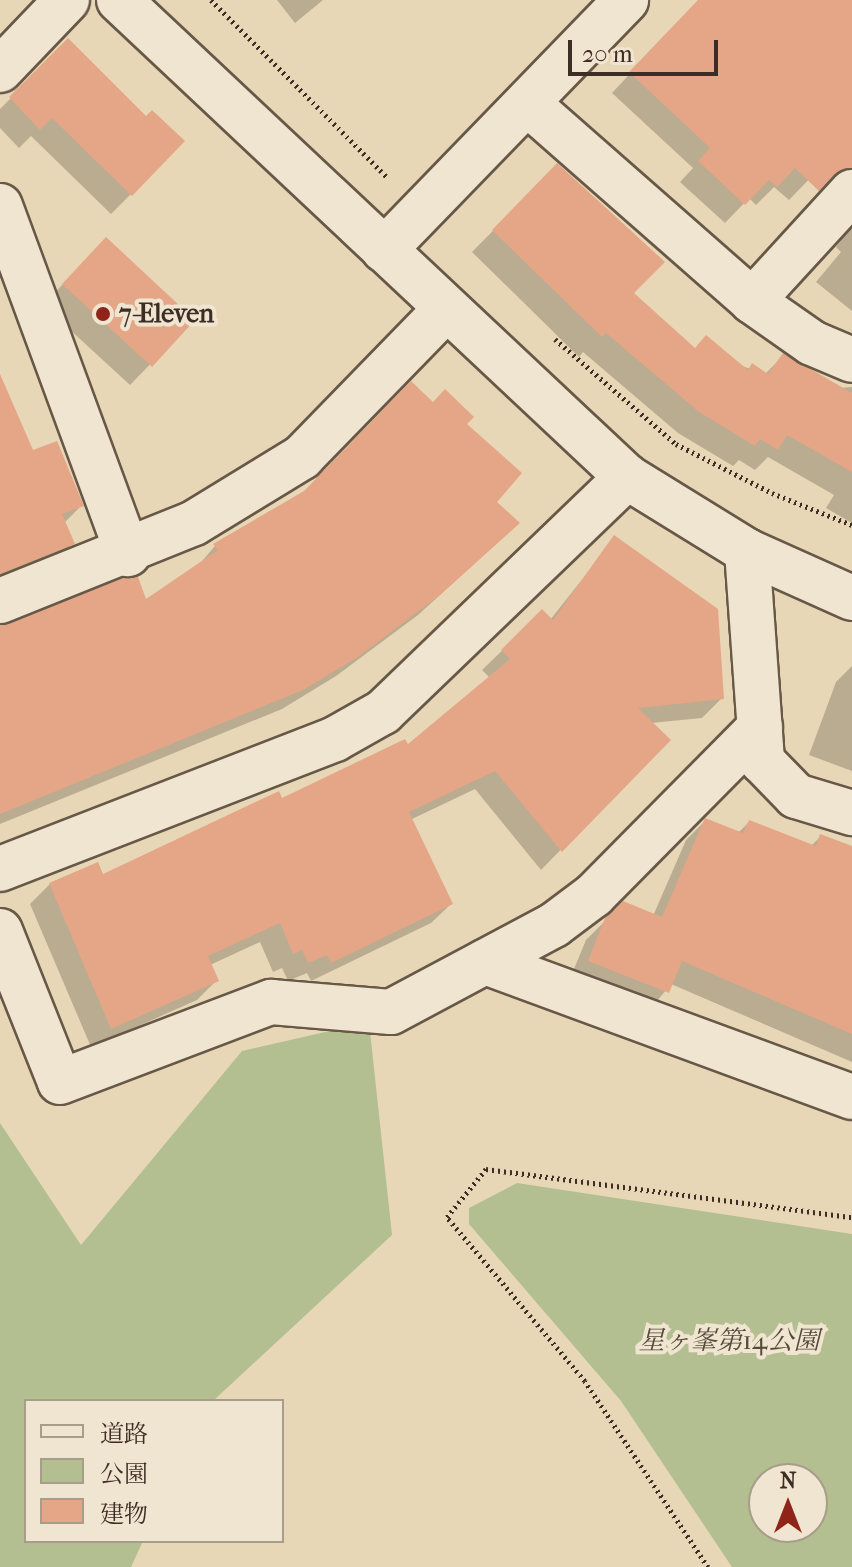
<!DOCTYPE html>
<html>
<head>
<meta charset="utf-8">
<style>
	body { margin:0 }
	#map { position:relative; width:852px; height:1567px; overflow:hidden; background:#e8d7b6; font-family:"IM FELL French Canon","Noto Serif JP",serif }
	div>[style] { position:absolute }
	.green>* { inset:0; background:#b3bf90 }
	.shadow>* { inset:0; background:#0003 }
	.building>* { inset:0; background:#e4a687 }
	.path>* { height:5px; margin-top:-2.5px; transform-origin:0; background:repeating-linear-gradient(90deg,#3c2e24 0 2px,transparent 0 6px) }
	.roads { filter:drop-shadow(2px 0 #675848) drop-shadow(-2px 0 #675848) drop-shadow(0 2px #675848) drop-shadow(0 -2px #675848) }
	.minor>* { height:44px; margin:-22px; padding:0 22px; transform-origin:22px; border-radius:22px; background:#f0e5d0 }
	.dots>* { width:22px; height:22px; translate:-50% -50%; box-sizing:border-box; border:4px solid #f0e5d0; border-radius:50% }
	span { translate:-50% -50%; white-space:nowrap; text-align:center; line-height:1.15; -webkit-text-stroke:8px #f0e5d0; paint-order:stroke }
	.poi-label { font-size:26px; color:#3c2e24; font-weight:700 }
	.left { translate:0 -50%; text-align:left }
	.park-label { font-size:26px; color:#544b3a; font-style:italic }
	.legend { position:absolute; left:24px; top:1399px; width:260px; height:144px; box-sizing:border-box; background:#f0e5d0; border:2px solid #a89c8b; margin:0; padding:10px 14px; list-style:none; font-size:24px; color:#3c2e24 }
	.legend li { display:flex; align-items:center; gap:16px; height:40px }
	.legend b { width:40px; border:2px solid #a89c8b }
	.north { position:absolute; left:748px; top:1463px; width:80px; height:80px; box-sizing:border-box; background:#f0e5d0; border:2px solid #a89c8b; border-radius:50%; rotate:0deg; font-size:22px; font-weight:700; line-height:32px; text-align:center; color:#3c2e24 }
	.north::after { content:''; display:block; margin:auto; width:28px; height:36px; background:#8f2418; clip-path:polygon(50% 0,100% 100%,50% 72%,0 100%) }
	.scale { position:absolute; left:568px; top:40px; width:150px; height:36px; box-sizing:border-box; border:4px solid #3c2e24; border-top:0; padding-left:10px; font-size:24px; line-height:28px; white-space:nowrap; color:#3c2e24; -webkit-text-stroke:6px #f0e5d0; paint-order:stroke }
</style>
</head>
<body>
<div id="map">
	<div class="green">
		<i style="clip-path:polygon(369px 1022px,392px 1235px,213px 1401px,26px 1401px,26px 1541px,143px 1541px,131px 1567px,0 1567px,0 1123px,81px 1245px,242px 1051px)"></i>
		<i style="clip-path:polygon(evenodd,517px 1183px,852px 1234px,852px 1567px,732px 1567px,621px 1401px,469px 1224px,469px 1208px,517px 1183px,764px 1479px,812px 1479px,812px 1527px,764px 1527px,764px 1479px)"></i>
	</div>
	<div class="shadow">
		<i style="clip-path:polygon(277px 0,323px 0,295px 23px)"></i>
		<i style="clip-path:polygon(719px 0,852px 0,848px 139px,789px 200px,774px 187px,756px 205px,749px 198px,725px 223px,680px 182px,693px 168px,612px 93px,681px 19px)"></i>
		<i style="clip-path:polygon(68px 41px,131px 194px,111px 214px,31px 136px,19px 148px,0 128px,0 109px)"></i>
		<i style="clip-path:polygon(557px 166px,631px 293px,694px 349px,765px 374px,783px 356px,839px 388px,852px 387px,852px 523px,826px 508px,834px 495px,768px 457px,755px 470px,739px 460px,733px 466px,678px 433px,583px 352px,579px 357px,472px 252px)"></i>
		<i style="clip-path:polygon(852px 226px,852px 311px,816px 282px,841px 252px,836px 247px)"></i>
		<i style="clip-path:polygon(86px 260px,193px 320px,130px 385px,43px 305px)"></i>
		<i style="clip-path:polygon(432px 404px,464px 425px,494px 502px,498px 542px,418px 615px,336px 676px,282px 709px,0 824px,0 626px,146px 602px,197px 567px,215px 546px,304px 493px)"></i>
		<i style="clip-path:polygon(0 414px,81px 506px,64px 523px,72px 544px,52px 563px,0 587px)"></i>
		<i style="clip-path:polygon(615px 538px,722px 698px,702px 718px,651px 723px,668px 740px,541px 870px,475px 789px,410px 820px,451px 904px,431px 923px,311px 981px,307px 973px,288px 981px,282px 968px,273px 972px,260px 942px,210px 965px,216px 981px,197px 1000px,91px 1047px,30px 904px,50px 884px,102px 877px,407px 747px,490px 678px,482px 670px,542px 612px,550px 620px)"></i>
		<i style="clip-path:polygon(852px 666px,852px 771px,809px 755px,836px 682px)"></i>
		<i style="clip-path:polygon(706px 820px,738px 833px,749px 822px,811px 846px,821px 836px,852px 848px,852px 1062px,671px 984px,648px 1012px,569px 981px,586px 940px,607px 919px,653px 916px,686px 840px)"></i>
	</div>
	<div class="building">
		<i style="clip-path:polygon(698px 0,852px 0,852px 168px,834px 175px,819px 191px,795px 168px,777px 187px,769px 180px,745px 205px,698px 161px,710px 148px,629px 72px)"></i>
		<i style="clip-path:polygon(68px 38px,146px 116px,152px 110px,185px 141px,132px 196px,52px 118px,40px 130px,9px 97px)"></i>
		<i style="clip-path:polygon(557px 163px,665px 262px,634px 293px,695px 348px,706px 335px,748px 370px,752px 363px,768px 374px,783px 353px,852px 393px,852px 472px,787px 435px,778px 450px,760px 439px,755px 446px,699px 412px,606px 333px,602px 337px,492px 230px)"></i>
		<i style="clip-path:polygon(106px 237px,195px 320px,152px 367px,62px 284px)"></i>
		<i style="clip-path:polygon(0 374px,33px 450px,57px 441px,84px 506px,62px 514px,75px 544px,0 574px)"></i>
		<i style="clip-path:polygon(411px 381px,433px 402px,445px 389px,474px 417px,467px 424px,522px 473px,497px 502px,520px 523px,440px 595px,358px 657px,303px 690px,0 814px,0 625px,123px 578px,138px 577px,146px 599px,218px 550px,213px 544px,304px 491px)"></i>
		<i style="clip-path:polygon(614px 535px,718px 609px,724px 699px,638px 708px,671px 740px,562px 852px,495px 771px,409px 812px,453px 904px,331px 963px,327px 955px,308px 963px,302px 950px,293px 954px,280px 923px,208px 956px,219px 981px,111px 1029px,49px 883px,98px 862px,103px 874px,279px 791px,282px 798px,405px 739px,408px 744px,510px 659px,501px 650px,542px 609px,553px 620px)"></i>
		<i style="clip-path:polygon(705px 818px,743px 833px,749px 820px,816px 846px,820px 834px,852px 846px,852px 1034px,682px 961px,669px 993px,588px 961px,605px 918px,623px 901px,662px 917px)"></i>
	</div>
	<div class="path">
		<i style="left:211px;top:0;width:251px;rotate:45.2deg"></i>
		<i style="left:555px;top:339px;width:160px;rotate:41deg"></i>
		<i style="left:676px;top:444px;width:108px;rotate:27deg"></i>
		<i style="left:772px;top:493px;width:86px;rotate:21.8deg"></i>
		<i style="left:708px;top:1567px;width:223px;rotate:-123.5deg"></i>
		<i style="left:585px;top:1381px;width:214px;rotate:-130.1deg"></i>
		<i style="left:447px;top:1217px;width:62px;rotate:-50.9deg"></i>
		<i style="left:486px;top:1169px;width:369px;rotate:7.5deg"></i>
	</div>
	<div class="roads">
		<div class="minor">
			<i style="left:119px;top:0;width:697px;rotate:43.2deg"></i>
			<i style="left:627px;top:477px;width:141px;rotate:31.7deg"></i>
			<i style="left:747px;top:551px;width:115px;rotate:24.1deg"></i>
			<i style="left:0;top:70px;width:97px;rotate:-46.3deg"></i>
			<i style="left:527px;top:103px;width:300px;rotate:41.3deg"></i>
			<i style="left:752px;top:301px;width:73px;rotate:35deg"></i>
			<i style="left:812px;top:343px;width:43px;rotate:23deg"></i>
			<i style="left:0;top:206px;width:371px;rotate:69.8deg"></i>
			<i style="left:384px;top:250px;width:348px;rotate:-45.9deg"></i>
			<i style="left:752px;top:301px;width:148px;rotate:-47.5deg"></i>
			<i style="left:747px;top:551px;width:211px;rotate:85.9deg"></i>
			<i style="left:762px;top:761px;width:49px;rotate:45.8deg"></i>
			<i style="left:796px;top:796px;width:59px;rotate:16.9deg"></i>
			<i style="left:0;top:601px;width:209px;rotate:-21.9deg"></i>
			<i style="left:194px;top:523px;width:127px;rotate:-31.4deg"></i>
			<i style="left:302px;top:457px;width:206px;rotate:-45.8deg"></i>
			<i style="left:0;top:869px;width:359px;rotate:-21.2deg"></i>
			<i style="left:335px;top:739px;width:55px;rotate:-29.4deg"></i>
			<i style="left:383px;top:712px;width:339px;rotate:-43.9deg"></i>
			<i style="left:0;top:931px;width:162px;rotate:68.3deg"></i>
			<i style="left:60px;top:1082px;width:226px;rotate:-20.8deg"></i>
			<i style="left:271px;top:1002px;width:120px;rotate:4.8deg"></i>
			<i style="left:391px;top:1012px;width:185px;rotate:-28.1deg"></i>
			<i style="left:554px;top:925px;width:50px;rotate:-36.9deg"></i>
			<i style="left:594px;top:895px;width:236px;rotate:-45.3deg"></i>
			<i style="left:485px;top:962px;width:391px;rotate:20.2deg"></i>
		</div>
	</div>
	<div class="dots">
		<i style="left:103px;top:314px;background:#8f2418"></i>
	</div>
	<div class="poi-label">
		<span class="left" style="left:119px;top:314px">7-Eleven</span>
	</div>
	<div class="park-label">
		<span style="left:729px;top:1341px">星ヶ峯第14公園</span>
	</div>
	<ul class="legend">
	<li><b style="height:10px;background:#f0e5d0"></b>道路</li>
	<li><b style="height:22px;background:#b3bf90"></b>公園</li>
	<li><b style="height:22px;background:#e4a687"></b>建物</li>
	</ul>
	<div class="north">N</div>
	<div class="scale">20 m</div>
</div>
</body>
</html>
